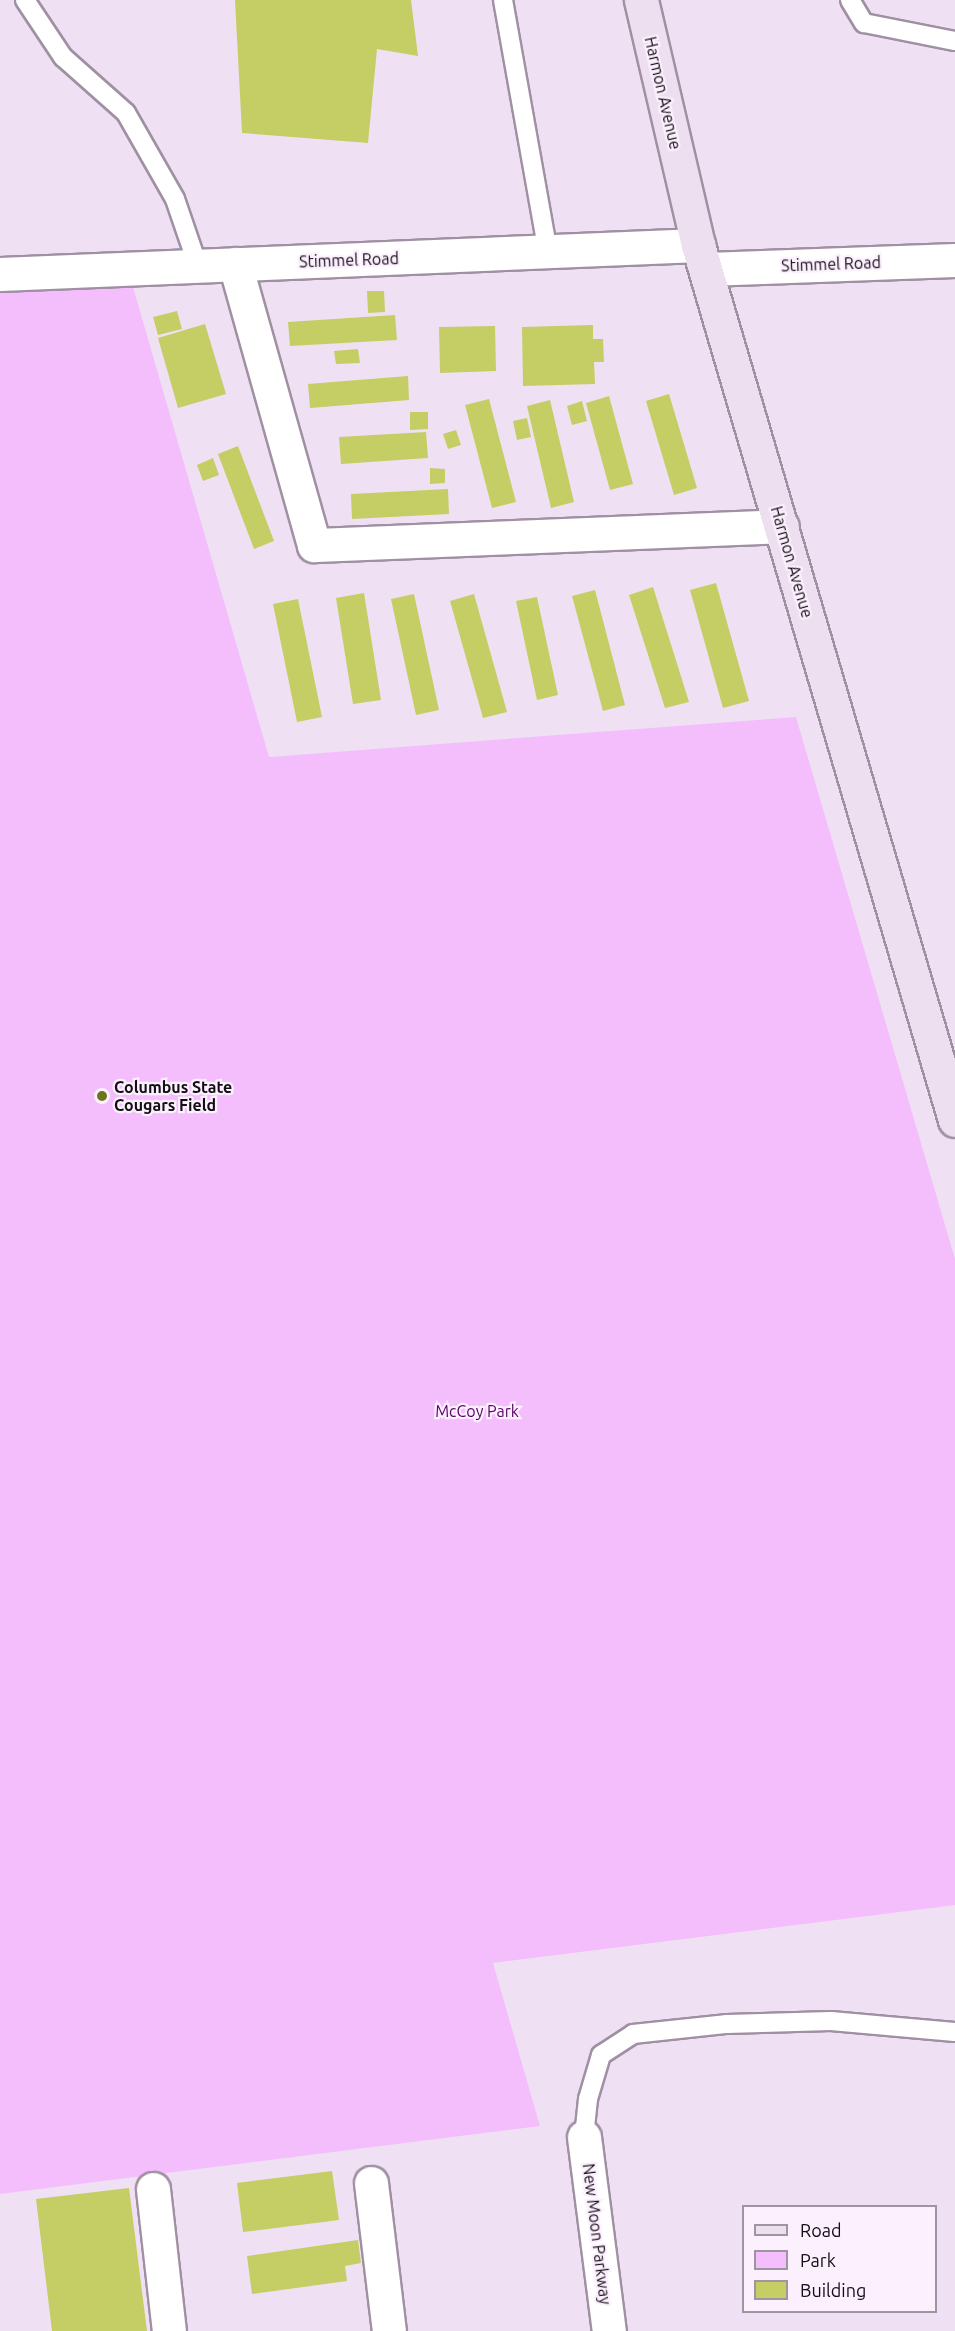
<!DOCTYPE html>
<html>
<head>
<meta charset="utf-8">
<style>
	body { margin:0 }
	#map { position:relative; width:955px; height:2331px; overflow:hidden; background:#f0e0f3; font-family:Ubuntu,sans-serif }
	div>[style] { position:absolute }
	.green>* { inset:0; background:#f4befd }
	.building>* { inset:0; background:#c5cd65 }
	.roads { filter:drop-shadow(2px 0 #9f90a2) drop-shadow(-2px 0 #9f90a2) drop-shadow(0 2px #9f90a2) drop-shadow(0 -2px #9f90a2) }
	.lane>* { height:18px; margin:-9px; padding:0 9px; transform-origin:9px; border-radius:9px; background:#fff }
	.street>* { height:33px; margin:-16.5px; padding:0 16.5px; transform-origin:16.5px; border-radius:16.5px; background:#fff }
	.secondary>* { height:33px; margin:-16.5px; padding:0 16.5px; transform-origin:16.5px; border-radius:16.5px; background:#eddef0 }
	.dots>* { width:16px; height:16px; translate:-50% -50%; box-sizing:border-box; border:3px solid #fceffe; border-radius:50% }
	span { translate:-50% -50%; white-space:nowrap; text-align:center; line-height:1.15; -webkit-text-stroke:4.5px #fceffe; paint-order:stroke }
	.street-label { font-size:16px; color:#130e14 }
	.poi-label { font-size:16px; color:#130e14; font-weight:700 }
	.left { translate:0 -50%; text-align:left }
	.park-label { font-size:16px; color:#570064 }
	.legend { position:absolute; left:742px; top:2205px; width:195px; height:108px; box-sizing:border-box; background:#fceffe; border:2px solid #9f95a0; margin:0; padding:8px 10px; list-style:none; font-size:18px; color:#130e14 }
	.legend li { display:flex; align-items:center; gap:12px; height:30px }
	.legend b { width:30px; border:2px solid #9f95a0 }
</style>
</head>
<body>
<div id="map">
	<div class="green">
		<i style="clip-path:polygon(133px 287px,269px 757px,796px 717px,955px 1259px,955px 1905px,493px 1963px,540px 2126px,0 2194px,0 293px)"></i>
	</div>
	<div class="building">
		<i style="clip-path:polygon(235px 0,411px 0,418px 56px,377px 49px,368px 143px,242px 133px)"></i>
		<i style="clip-path:polygon(367px 291px,384px 291px,385px 312px,368px 313px)"></i>
		<i style="clip-path:polygon(177px 311px,182px 329px,158px 335px,153px 317px)"></i>
		<i style="clip-path:polygon(395px 315px,397px 340px,290px 346px,288px 322px)"></i>
		<i style="clip-path:polygon(205px 324px,226px 394px,178px 408px,158px 338px)"></i>
		<i style="clip-path:polygon(593px 325px,593px 339px,603px 339px,604px 362px,594px 362px,595px 384px,523px 386px,522px 327px)"></i>
		<i style="clip-path:polygon(495px 326px,496px 371px,440px 373px,439px 327px)"></i>
		<i style="clip-path:polygon(358px 349px,360px 363px,336px 364px,334px 351px)"></i>
		<i style="clip-path:polygon(408px 376px,409px 400px,310px 408px,308px 384px)"></i>
		<i style="clip-path:polygon(669px 394px,697px 488px,674px 495px,646px 401px)"></i>
		<i style="clip-path:polygon(609px 396px,633px 484px,610px 490px,586px 403px)"></i>
		<i style="clip-path:polygon(489px 399px,516px 502px,492px 508px,465px 405px)"></i>
		<i style="clip-path:polygon(550px 400px,574px 502px,551px 508px,527px 406px)"></i>
		<i style="clip-path:polygon(582px 401px,587px 421px,572px 425px,567px 406px)"></i>
		<i style="clip-path:polygon(410px 412px,428px 412px,428px 429px,410px 430px)"></i>
		<i style="clip-path:polygon(527px 418px,531px 437px,517px 440px,513px 421px)"></i>
		<i style="clip-path:polygon(456px 430px,461px 445px,448px 449px,443px 434px)"></i>
		<i style="clip-path:polygon(426px 432px,428px 458px,341px 464px,339px 437px)"></i>
		<i style="clip-path:polygon(238px 446px,274px 541px,254px 549px,218px 454px)"></i>
		<i style="clip-path:polygon(213px 458px,219px 475px,203px 481px,197px 465px)"></i>
		<i style="clip-path:polygon(430px 468px,445px 469px,445px 483px,430px 484px)"></i>
		<i style="clip-path:polygon(448px 489px,449px 514px,352px 519px,351px 494px)"></i>
		<i style="clip-path:polygon(716px 583px,749px 701px,723px 708px,690px 590px)"></i>
		<i style="clip-path:polygon(653px 587px,689px 702px,665px 708px,629px 595px)"></i>
		<i style="clip-path:polygon(595px 590px,625px 705px,603px 711px,572px 596px)"></i>
		<i style="clip-path:polygon(364px 593px,381px 700px,353px 704px,336px 598px)"></i>
		<i style="clip-path:polygon(414px 594px,439px 710px,416px 715px,391px 599px)"></i>
		<i style="clip-path:polygon(474px 594px,507px 712px,483px 718px,450px 601px)"></i>
		<i style="clip-path:polygon(537px 597px,558px 695px,537px 700px,516px 601px)"></i>
		<i style="clip-path:polygon(298px 599px,322px 717px,297px 722px,273px 604px)"></i>
		<i style="clip-path:polygon(332px 2171px,339px 2220px,243px 2232px,237px 2183px)"></i>
		<i style="clip-path:polygon(129px 2188px,147px 2331px,52px 2331px,36px 2199px)"></i>
		<i style="clip-path:polygon(358px 2240px,361px 2263px,345px 2266px,347px 2281px,252px 2294px,247px 2256px)"></i>
	</div>
	<div class="roads">
		<div class="lane">
			<i style="left:25px;top:0;width:69px;rotate:56.3deg"></i>
			<i style="left:63px;top:57px;width:84px;rotate:41.6deg"></i>
			<i style="left:126px;top:113px;width:99px;rotate:60.3deg"></i>
			<i style="left:175px;top:199px;width:71px;rotate:71.1deg"></i>
			<i style="left:503px;top:0;width:256px;rotate:79.9deg"></i>
			<i style="left:850px;top:0;width:27px;rotate:59deg"></i>
			<i style="left:864px;top:23px;width:93px;rotate:11.2deg"></i>
			<i style="left:584px;top:2137px;width:38px;rotate:-84deg"></i>
			<i style="left:588px;top:2099px;width:46px;rotate:-73.5deg"></i>
			<i style="left:601px;top:2055px;width:38px;rotate:-33deg"></i>
			<i style="left:633px;top:2034px;width:95px;rotate:-6.1deg"></i>
			<i style="left:727px;top:2024px;width:104px;rotate:-1.7deg"></i>
			<i style="left:831px;top:2021px;width:124px;rotate:5.1deg"></i>
		</div>
		<div class="street">
			<i style="left:235px;top:264px;width:292px;rotate:74.3deg"></i>
			<i style="left:314px;top:545px;width:468px;rotate:-2.3deg"></i>
			<i style="left:707px;top:269px;width:248px;rotate:-2.1deg"></i>
			<i style="left:0;top:274px;width:699px;rotate:-2.38deg"></i>
			<i style="left:584px;top:2137px;width:196px;rotate:82.7deg"></i>
			<i style="left:371px;top:2183px;width:149px;rotate:83.1deg"></i>
			<i style="left:153px;top:2189px;width:143px;rotate:83.6deg"></i>
		</div>
		<div class="secondary">
			<i style="left:641px;top:0;width:252px;rotate:76.9deg"></i>
			<i style="left:698px;top:245px;width:912px;rotate:73.63deg"></i>
		</div>
	</div>
	<div class="dots">
		<i style="left:102px;top:1096px;background:#6f741b"></i>
	</div>
	<div class="street-label">
		<span style="left:663px;top:93px;rotate:77deg">Harmon Avenue</span>
		<span style="left:349px;top:260px;rotate:-2deg">Stimmel Road</span>
		<span style="left:831px;top:264px;rotate:-2deg">Stimmel Road</span>
		<span style="left:792px;top:562px;rotate:74deg">Harmon Avenue</span>
		<span style="left:597px;top:2234px;rotate:83deg">New Moon Parkway</span>
	</div>
	<div class="poi-label">
		<span class="left" style="left:114px;top:1096px">Columbus State<br>Cougars Field</span>
	</div>
	<div class="park-label">
		<span style="left:477px;top:1411px">McCoy Park</span>
	</div>
	<ul class="legend">
	<li><b style="height:8px;background:#eddef0"></b>Road</li>
	<li><b style="height:16px;background:#f4befd"></b>Park</li>
	<li><b style="height:16px;background:#c5cd65"></b>Building</li>
	</ul>
</div>
</body>
</html>
